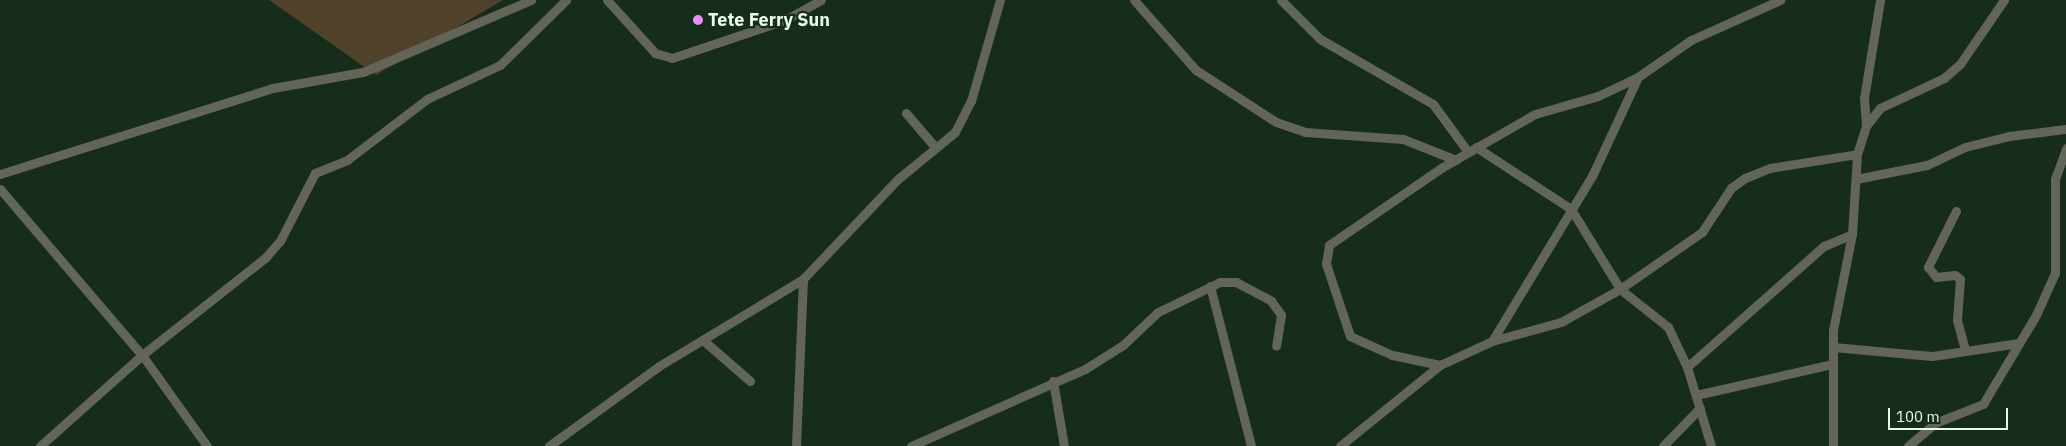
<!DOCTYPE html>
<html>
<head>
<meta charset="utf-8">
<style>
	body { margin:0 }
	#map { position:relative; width:2066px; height:446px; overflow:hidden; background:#152d1a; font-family:"IBM Plex Sans",sans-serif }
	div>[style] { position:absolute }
	.green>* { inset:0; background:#50432a }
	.minor>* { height:9px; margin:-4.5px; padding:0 4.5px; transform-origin:4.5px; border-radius:4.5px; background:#626558 }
	.dots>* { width:14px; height:14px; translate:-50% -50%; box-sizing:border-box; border:2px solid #152d1a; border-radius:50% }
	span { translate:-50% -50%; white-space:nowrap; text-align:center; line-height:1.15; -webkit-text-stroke:4.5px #152d1a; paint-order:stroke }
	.poi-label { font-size:18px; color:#eaf9ec; font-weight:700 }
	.left { translate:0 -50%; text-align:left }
	.scale { position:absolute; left:1888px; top:408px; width:120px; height:22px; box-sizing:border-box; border:2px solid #eaf9ec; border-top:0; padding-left:6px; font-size:15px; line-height:18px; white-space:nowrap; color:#eaf9ec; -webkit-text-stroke:4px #152d1a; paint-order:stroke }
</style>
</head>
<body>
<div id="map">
	<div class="green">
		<i style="clip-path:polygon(269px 0,503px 0,376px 75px)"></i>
	</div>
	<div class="minor">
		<i style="left:607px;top:0;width:72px;rotate:47.8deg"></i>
		<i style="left:655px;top:53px;width:18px;rotate:16deg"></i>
		<i style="left:672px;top:58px;width:119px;rotate:-18.6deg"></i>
		<i style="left:785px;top:20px;width:41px;rotate:-29.1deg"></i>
		<i style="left:1134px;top:0;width:94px;rotate:48.5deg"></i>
		<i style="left:1196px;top:70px;width:95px;rotate:33deg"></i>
		<i style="left:1276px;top:122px;width:31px;rotate:19deg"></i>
		<i style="left:1305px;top:132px;width:98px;rotate:4.1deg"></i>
		<i style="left:1403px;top:139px;width:57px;rotate:21.6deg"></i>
		<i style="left:1281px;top:0;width:55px;rotate:45deg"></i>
		<i style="left:1320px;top:39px;width:130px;rotate:29.9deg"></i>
		<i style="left:1433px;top:104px;width:59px;rotate:53.9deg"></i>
		<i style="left:906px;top:113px;width:45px;rotate:49.5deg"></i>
		<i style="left:1866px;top:126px;width:28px;rotate:-94deg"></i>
		<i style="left:1864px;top:98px;width:99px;rotate:-80.7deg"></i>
		<i style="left:1476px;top:147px;width:113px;rotate:33.1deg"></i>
		<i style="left:1571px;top:209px;width:94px;rotate:58.5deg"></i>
		<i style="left:1620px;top:289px;width:61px;rotate:38.4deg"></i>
		<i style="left:1668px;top:327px;width:44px;rotate:64.6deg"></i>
		<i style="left:1687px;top:367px;width:83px;rotate:73.1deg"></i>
		<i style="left:0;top:174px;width:286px;rotate:-17.5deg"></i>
		<i style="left:273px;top:88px;width:91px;rotate:-10.1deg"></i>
		<i style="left:363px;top:72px;width:183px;rotate:-23.2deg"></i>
		<i style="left:1856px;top:179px;width:72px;rotate:-11.2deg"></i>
		<i style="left:1927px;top:165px;width:42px;rotate:-25.3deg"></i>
		<i style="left:1965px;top:147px;width:45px;rotate:-14deg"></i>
		<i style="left:2009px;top:136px;width:57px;rotate:-7deg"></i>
		<i style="left:0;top:189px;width:218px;rotate:49.5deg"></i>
		<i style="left:142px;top:355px;width:112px;rotate:54.5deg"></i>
		<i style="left:1956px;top:211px;width:63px;rotate:116.6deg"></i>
		<i style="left:1928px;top:267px;width:13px;rotate:51deg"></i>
		<i style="left:1936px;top:277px;width:19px;rotate:-6deg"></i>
		<i style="left:1955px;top:275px;width:6px;rotate:39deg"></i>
		<i style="left:1960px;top:279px;width:41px;rotate:94.2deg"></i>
		<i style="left:1957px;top:320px;width:30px;rotate:75deg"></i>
		<i style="left:1210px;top:286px;width:165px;rotate:75.6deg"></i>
		<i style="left:704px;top:341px;width:61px;rotate:41deg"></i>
		<i style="left:1492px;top:341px;width:193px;rotate:-58.8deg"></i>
		<i style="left:1592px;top:176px;width:109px;rotate:-65.1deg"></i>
		<i style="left:1833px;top:347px;width:99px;rotate:5.2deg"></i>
		<i style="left:1932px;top:356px;width:88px;rotate:-8.5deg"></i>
		<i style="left:1440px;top:365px;width:49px;rotate:-168.2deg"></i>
		<i style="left:1392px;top:355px;width:46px;rotate:-155.7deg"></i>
		<i style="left:1350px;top:336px;width:76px;rotate:-108.4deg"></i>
		<i style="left:1326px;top:264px;width:19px;rotate:-81deg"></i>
		<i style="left:1329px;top:245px;width:136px;rotate:-34.5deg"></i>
		<i style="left:1441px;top:168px;width:108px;rotate:-29.9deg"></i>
		<i style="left:1535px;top:114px;width:66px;rotate:-15.9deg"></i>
		<i style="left:1598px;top:96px;width:44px;rotate:-25.4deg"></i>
		<i style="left:1638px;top:77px;width:65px;rotate:-34.9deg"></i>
		<i style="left:1691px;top:40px;width:98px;rotate:-24.2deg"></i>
		<i style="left:1687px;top:367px;width:183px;rotate:-41.5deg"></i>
		<i style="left:1824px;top:246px;width:30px;rotate:-23deg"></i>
		<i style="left:1053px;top:381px;width:66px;rotate:80.4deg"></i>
		<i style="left:1696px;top:395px;width:140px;rotate:-12.8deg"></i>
		<i style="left:40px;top:446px;width:137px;rotate:-41.7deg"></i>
		<i style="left:142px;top:355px;width:157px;rotate:-38.3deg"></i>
		<i style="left:265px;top:258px;width:23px;rotate:-49deg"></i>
		<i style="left:280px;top:241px;width:76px;rotate:-62.8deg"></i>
		<i style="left:315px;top:173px;width:35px;rotate:-22deg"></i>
		<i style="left:347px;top:160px;width:101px;rotate:-37.3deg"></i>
		<i style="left:427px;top:99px;width:81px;rotate:-25deg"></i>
		<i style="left:500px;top:65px;width:93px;rotate:-44.6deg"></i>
		<i style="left:549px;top:446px;width:136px;rotate:-36deg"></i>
		<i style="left:659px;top:366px;width:168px;rotate:-31.1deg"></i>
		<i style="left:803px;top:279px;width:138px;rotate:-46.5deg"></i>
		<i style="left:898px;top:179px;width:74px;rotate:-39.5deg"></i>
		<i style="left:955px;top:132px;width:35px;rotate:-63deg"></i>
		<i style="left:971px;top:101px;width:105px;rotate:-74deg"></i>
		<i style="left:796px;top:446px;width:167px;rotate:-87.6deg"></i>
		<i style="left:911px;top:446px;width:190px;rotate:-23.9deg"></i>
		<i style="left:1085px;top:369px;width:45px;rotate:-32.3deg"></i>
		<i style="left:1123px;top:345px;width:48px;rotate:-43.3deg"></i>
		<i style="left:1158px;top:312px;width:69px;rotate:-25.8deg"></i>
		<i style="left:1220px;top:282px;width:16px"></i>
		<i style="left:1236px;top:282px;width:40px;rotate:28deg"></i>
		<i style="left:1271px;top:301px;width:17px;rotate:54deg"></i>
		<i style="left:1281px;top:315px;width:31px;rotate:99deg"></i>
		<i style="left:1340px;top:446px;width:129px;rotate:-39deg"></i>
		<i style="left:1440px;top:365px;width:57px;rotate:-24.8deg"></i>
		<i style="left:1492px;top:341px;width:72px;rotate:-15.4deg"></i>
		<i style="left:1561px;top:322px;width:68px;rotate:-29.2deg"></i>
		<i style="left:1620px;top:289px;width:100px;rotate:-34.8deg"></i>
		<i style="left:1702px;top:232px;width:53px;rotate:-56.6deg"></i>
		<i style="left:1731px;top:188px;width:17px;rotate:-36deg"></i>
		<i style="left:1745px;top:178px;width:27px;rotate:-22deg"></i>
		<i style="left:1770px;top:168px;width:88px;rotate:-9.1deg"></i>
		<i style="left:1663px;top:446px;width:53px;rotate:-45.8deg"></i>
		<i style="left:1833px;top:446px;width:116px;rotate:-90deg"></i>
		<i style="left:1833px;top:330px;width:98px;rotate:-78.8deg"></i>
		<i style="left:1852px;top:234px;width:80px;rotate:-86.4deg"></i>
		<i style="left:1857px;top:154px;width:29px;rotate:-72deg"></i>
		<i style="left:1866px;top:126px;width:23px;rotate:-52deg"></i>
		<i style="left:1880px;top:108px;width:71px;rotate:-25.1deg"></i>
		<i style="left:1944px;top:78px;width:21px;rotate:-41deg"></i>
		<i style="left:1960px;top:64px;width:78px;rotate:-55.5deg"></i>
		<i style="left:1908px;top:446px;width:35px;rotate:-40deg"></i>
		<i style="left:1935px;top:423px;width:52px;rotate:-21.6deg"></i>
		<i style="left:1983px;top:404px;width:104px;rotate:-59.2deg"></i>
		<i style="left:2036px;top:315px;width:46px;rotate:-65.7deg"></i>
		<i style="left:2055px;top:273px;width:94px;rotate:-90deg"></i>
		<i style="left:2055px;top:179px;width:33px;rotate:-70deg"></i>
	</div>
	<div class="dots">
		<i style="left:698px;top:20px;background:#e98dfe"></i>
	</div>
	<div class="poi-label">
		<span class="left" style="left:708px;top:20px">Tete Ferry Sun</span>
	</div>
	<div class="scale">100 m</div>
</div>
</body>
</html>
